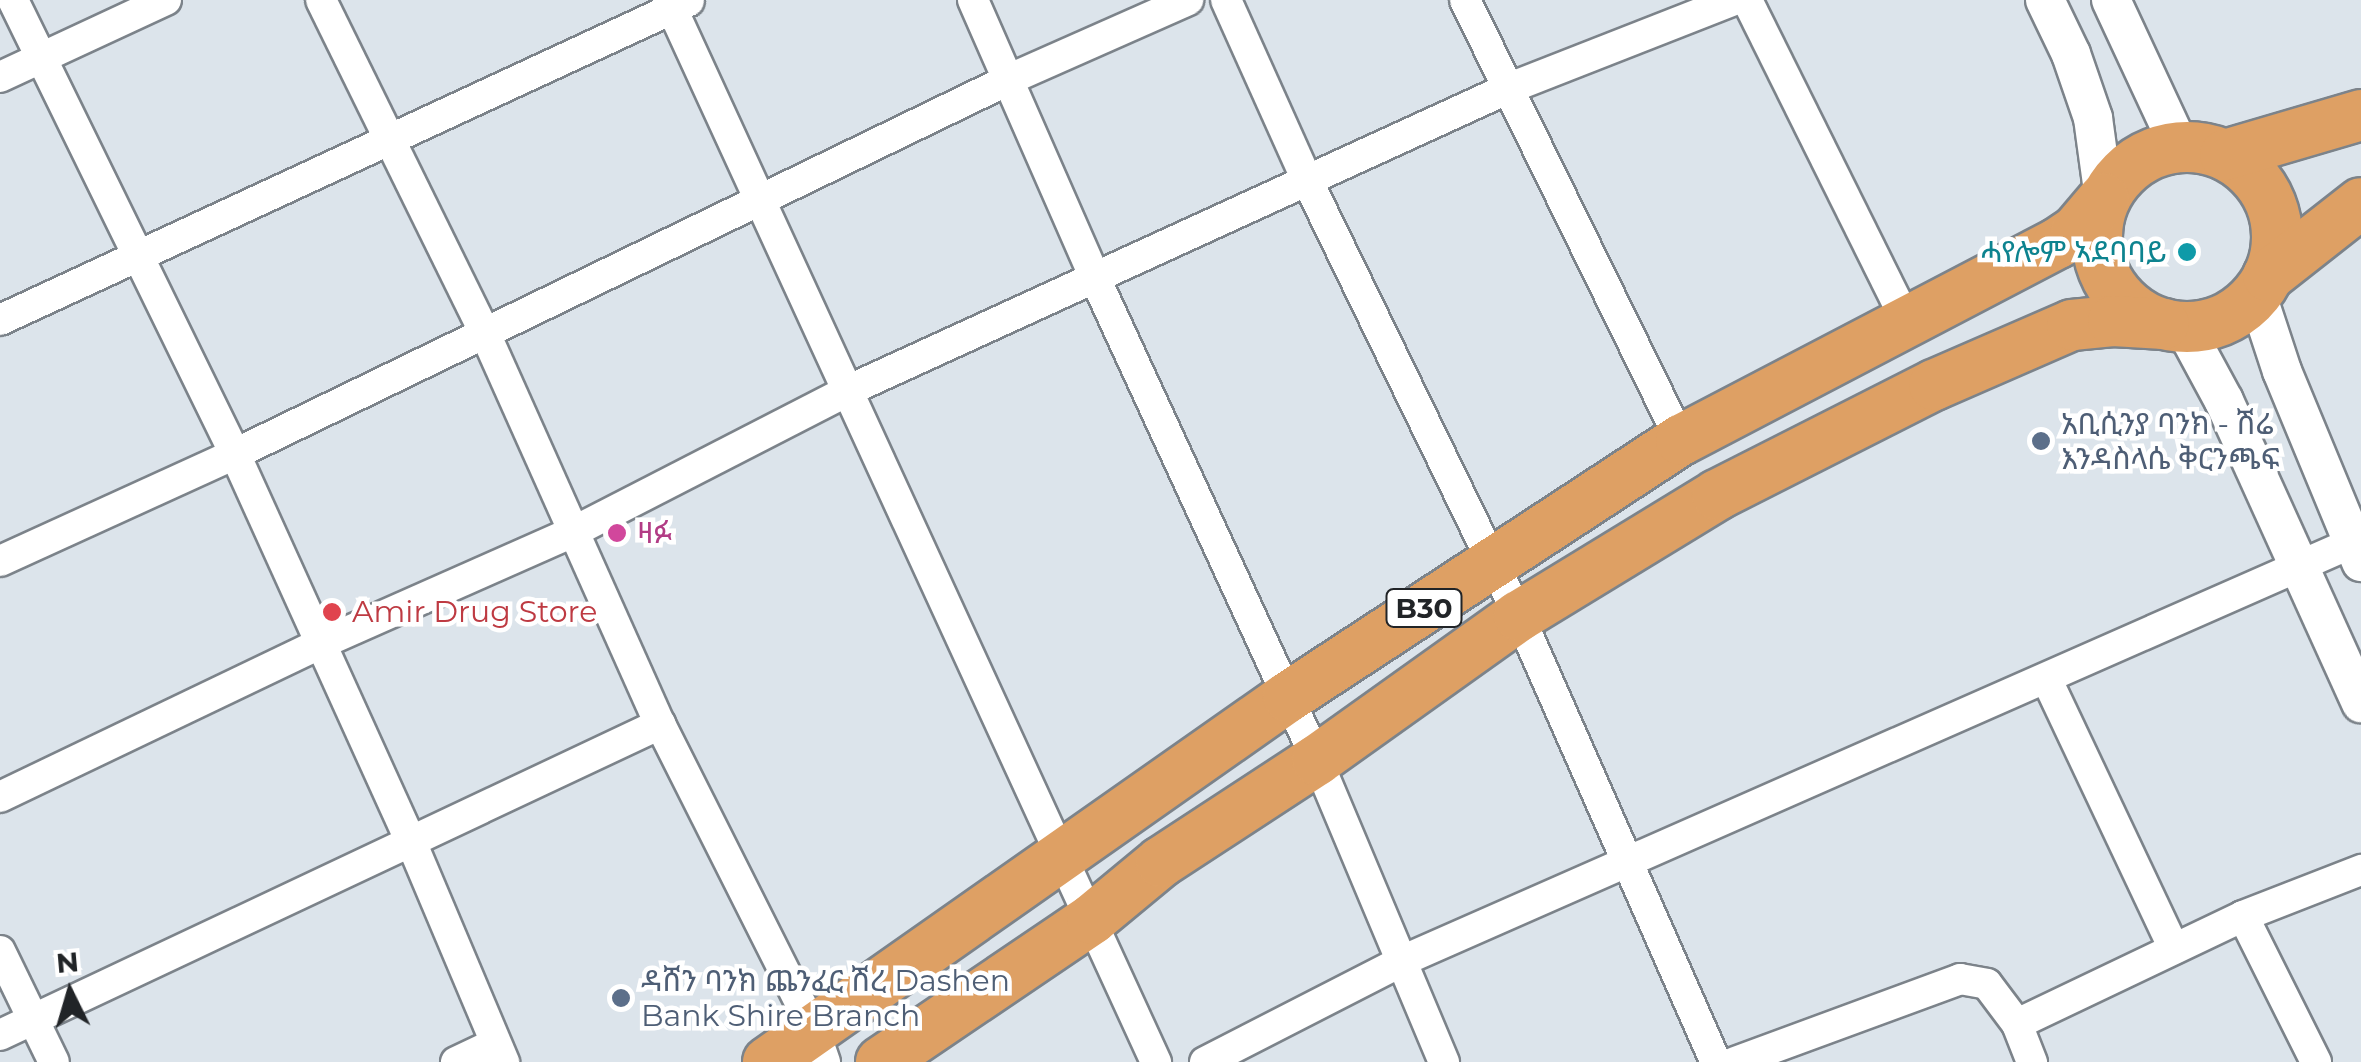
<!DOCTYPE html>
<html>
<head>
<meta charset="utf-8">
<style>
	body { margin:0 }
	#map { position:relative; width:2361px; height:1062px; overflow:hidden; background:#dce4eb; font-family:Montserrat,"Noto Sans Ethiopic",sans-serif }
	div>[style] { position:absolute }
	.roads { filter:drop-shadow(2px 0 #7c838a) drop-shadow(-2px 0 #7c838a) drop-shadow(0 2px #7c838a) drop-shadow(0 -2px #7c838a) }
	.minor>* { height:30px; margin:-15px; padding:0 15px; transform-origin:15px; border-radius:15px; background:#fff }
	.tertiary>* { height:38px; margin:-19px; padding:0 19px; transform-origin:19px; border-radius:19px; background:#fff }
	.trunk>* { height:50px; margin:-25px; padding:0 25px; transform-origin:25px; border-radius:25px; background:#dea064 }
	.trunk>.ring { margin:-25px; padding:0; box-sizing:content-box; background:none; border:50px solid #dea064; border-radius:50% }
	.dots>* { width:28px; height:28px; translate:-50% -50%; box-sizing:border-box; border:5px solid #fff; border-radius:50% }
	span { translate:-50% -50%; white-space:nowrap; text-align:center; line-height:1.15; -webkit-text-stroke:9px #fff; paint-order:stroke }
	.shield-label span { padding:2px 8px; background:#fff; border:2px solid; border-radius:8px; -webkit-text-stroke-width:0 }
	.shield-label { font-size:28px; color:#212427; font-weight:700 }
	.culture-label { font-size:30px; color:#0d838f }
	.right { translate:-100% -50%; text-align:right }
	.service-label { font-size:30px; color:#4e5e75 }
	.left { translate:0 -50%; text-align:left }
	.hotel-label { font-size:30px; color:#b23c85 }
	.health-label { font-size:30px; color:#be3a42 }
	.north { position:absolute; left:20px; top:942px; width:100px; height:100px; -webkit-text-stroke:8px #fff; paint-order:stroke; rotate:355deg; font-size:28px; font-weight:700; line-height:40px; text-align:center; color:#212427 }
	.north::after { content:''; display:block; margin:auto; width:35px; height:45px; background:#212427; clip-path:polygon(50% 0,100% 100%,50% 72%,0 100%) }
</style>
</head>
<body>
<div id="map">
	<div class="roads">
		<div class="minor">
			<i style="left:13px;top:0;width:505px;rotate:63.94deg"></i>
			<i style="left:235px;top:454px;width:428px;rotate:65.6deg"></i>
			<i style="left:412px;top:844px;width:237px;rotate:67.1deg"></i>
			<i style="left:321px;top:0;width:369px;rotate:63.8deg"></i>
			<i style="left:484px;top:331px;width:431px;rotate:65.9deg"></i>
			<i style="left:660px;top:724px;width:343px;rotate:63.3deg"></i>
			<i style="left:814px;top:1030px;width:34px;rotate:71deg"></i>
			<i style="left:668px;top:0;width:1169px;rotate:65.32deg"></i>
			<i style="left:973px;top:0;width:304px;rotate:66.3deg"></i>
			<i style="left:1095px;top:278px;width:531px;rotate:65.27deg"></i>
			<i style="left:1317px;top:760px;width:328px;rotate:67.2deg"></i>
			<i style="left:1226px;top:0;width:197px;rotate:65.8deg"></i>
			<i style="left:1307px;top:180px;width:485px;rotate:64.1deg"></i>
			<i style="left:1519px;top:616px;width:488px;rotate:66.2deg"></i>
			<i style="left:1465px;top:0;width:490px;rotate:63.9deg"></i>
			<i style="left:1747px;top:0;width:358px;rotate:63.6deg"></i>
			<i style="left:0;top:77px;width:183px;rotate:-24.9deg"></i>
			<i style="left:0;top:320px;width:759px;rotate:-24.84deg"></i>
			<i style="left:0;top:561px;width:258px;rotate:-24.5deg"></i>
			<i style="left:235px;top:454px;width:861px;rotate:-25.82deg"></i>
			<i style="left:1010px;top:79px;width:195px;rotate:-23.9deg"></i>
			<i style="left:2047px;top:680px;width:297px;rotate:64.7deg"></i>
			<i style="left:0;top:797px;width:355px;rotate:-25.6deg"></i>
			<i style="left:320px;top:644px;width:277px;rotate:-23.9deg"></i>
			<i style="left:573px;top:532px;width:308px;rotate:-27.2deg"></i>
			<i style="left:847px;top:391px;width:726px;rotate:-24.59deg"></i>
			<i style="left:1507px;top:89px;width:244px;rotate:-21.4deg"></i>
			<i style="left:2243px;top:916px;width:163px;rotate:63.4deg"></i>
			<i style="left:0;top:951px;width:123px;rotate:64.1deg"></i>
			<i style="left:2017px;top:1024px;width:250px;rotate:-25.5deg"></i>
			<i style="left:2243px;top:916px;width:127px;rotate:-21.3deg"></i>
			<i style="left:0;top:1035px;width:730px;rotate:-25.23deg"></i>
			<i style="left:456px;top:1062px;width:42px;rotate:-25.3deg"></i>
			<i style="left:1205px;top:1062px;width:224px;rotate:-27.1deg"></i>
			<i style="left:1404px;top:960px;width:1046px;rotate:-23.75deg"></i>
			<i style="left:1735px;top:1062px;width:240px;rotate:-20.2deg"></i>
			<i style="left:1960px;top:979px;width:27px;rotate:10deg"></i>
			<i style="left:1987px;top:984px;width:50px;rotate:53.1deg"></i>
			<i style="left:2017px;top:1024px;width:41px;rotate:68.5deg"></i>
		</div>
		<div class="tertiary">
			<i style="left:2045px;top:0;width:60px;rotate:64.3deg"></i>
			<i style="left:2071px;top:54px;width:68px;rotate:71deg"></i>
			<i style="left:2093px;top:118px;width:81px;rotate:82.2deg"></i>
			<i style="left:2111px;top:0;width:161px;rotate:65deg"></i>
			<i style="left:2257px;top:295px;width:80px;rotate:71.8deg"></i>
			<i style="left:2282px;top:371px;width:207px;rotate:67.5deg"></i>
			<i style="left:2184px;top:327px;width:84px;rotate:61.6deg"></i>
			<i style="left:2224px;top:401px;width:332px;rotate:65.6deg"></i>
		</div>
		<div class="trunk">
			<i class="ring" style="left:2097px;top:147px;width:130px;height:130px"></i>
			<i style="left:2225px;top:155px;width:142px;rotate:-16.4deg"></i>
			<i style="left:2268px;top:276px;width:118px;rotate:-38.1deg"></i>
			<i style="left:768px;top:1062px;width:635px;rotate:-35.07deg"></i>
			<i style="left:1288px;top:697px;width:470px;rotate:-33.2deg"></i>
			<i style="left:1681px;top:440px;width:425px;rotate:-27.6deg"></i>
			<i style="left:2058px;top:243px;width:22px;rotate:-34deg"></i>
			<i style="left:2076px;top:231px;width:43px;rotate:-49.7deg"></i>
			<i style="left:881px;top:1062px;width:255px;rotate:-34.1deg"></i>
			<i style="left:1092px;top:919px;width:89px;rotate:-39.6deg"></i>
			<i style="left:1161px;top:862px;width:186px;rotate:-33.2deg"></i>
			<i style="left:1317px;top:760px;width:248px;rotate:-35.5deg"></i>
			<i style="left:1519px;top:616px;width:232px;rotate:-31.4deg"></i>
			<i style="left:1717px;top:495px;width:243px;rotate:-26.9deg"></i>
			<i style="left:1934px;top:385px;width:150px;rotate:-23.5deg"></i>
			<i style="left:2072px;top:325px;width:41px;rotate:-5.6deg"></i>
			<i style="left:2113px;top:321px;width:51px;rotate:3.4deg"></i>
		</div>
	</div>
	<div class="dots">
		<i style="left:2187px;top:252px;background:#0f9aa8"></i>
		<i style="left:2041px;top:441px;background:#5c6f8a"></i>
		<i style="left:617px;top:533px;background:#d1479c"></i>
		<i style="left:332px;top:612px;background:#e0444e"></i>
		<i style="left:621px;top:998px;background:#5c6f8a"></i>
	</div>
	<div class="shield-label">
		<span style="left:1424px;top:608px">B30</span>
	</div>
	<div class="culture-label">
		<span class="right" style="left:2167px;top:252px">ሓየሎም ኣደባባይ</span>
	</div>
	<div class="service-label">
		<span class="left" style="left:2061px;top:441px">አቢሲንያ ባንክ - ሽሬ<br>እንዳስላሴ ቅርንጫፍ</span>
		<span class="left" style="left:641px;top:998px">ዳሸን ባንክ ጨንፈር ሽረ Dashen<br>Bank Shire Branch</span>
	</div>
	<div class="hotel-label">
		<span class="left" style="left:637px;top:533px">ዛፉ</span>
	</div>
	<div class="health-label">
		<span class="left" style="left:352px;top:612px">Amir Drug Store</span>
	</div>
	<div class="north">N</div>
</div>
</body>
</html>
